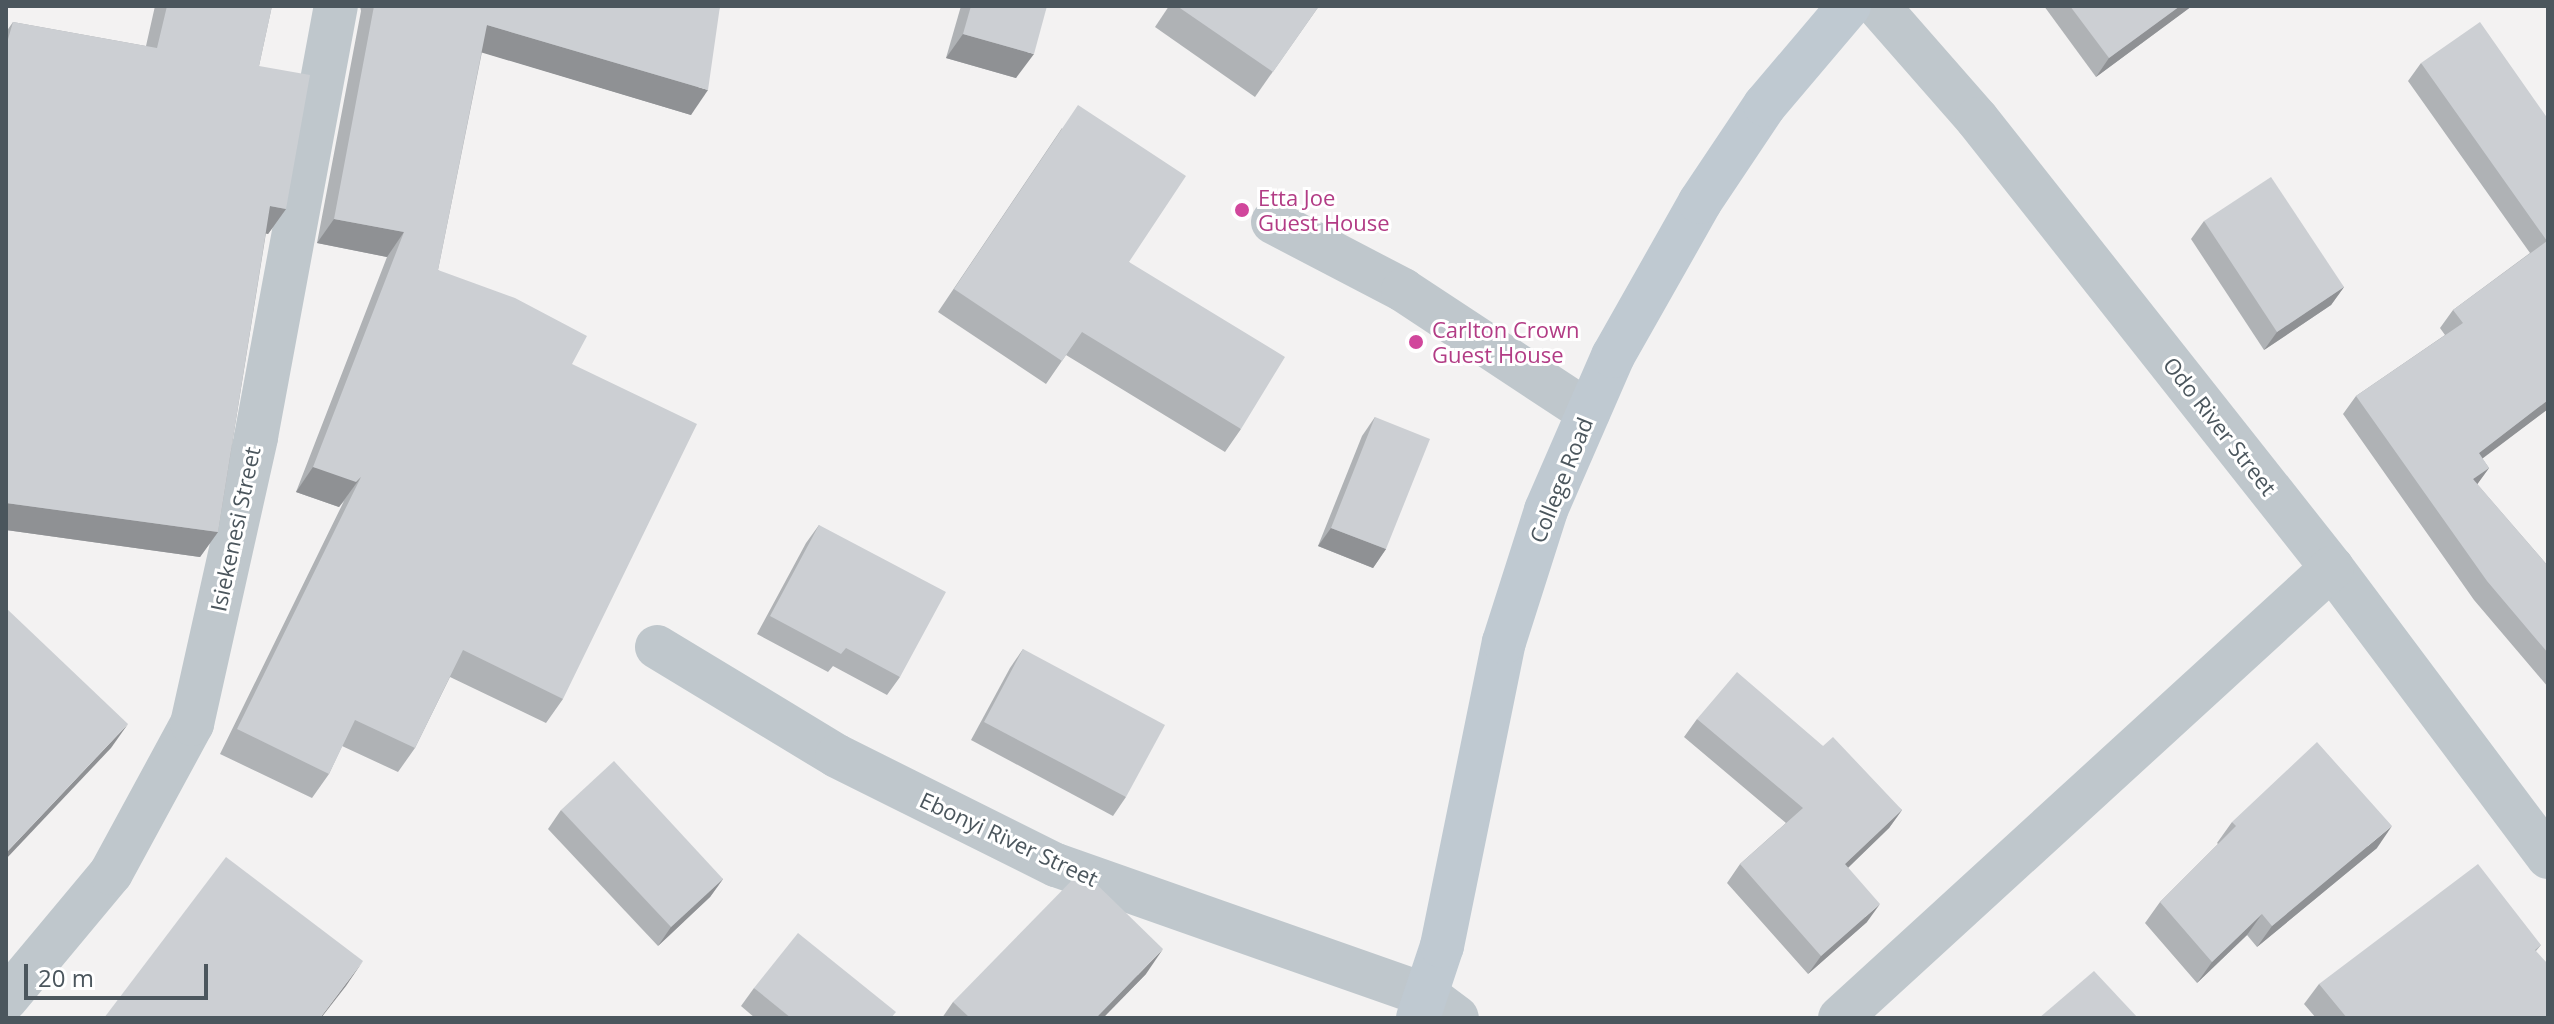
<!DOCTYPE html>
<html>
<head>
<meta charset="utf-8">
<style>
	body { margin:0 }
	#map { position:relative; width:2554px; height:1024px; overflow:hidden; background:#f3f2f2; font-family:"Open Sans",sans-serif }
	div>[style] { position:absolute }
	.street>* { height:44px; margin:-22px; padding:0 22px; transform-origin:22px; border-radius:22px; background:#bfc7cc }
	.secondary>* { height:44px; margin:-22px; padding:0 22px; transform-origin:22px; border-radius:22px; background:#bfc9d1 }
	.wall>* { inset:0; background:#afb2b5 }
	.shaded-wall>* { inset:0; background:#8f9194 }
	.building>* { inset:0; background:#cccfd3 }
	.dots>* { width:22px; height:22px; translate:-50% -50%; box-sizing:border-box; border:4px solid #fff; border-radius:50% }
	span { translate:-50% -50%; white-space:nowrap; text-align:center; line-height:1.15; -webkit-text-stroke:6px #fff; paint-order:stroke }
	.hotel-label { font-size:22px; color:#b23c85 }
	.left { translate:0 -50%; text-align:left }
	.street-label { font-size:22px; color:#4b565d }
	.frame { position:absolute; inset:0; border:8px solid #4b565d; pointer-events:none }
	.scale { position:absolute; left:24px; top:964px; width:184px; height:36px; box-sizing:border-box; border:4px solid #4b565d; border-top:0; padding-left:10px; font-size:24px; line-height:28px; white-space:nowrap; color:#4b565d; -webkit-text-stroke:6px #fff; paint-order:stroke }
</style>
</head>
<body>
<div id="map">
	<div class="street">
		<i style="left:1878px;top:6px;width:150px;rotate:48.8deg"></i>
		<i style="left:1977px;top:119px;width:572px;rotate:51.67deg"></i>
		<i style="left:2332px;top:568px;width:361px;rotate:53.2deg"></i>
		<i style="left:1273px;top:222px;width:147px;rotate:27.6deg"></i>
		<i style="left:1403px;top:290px;width:222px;rotate:33.4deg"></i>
		<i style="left:657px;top:647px;width:210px;rotate:31.2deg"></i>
		<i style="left:837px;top:756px;width:245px;rotate:26.5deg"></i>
		<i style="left:1056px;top:865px;width:394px;rotate:19.4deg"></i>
		<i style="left:1428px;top:996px;width:36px;rotate:37deg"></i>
		<i style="left:6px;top:999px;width:164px;rotate:-50.2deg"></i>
		<i style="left:111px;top:873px;width:170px;rotate:-61.5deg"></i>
		<i style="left:192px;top:724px;width:294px;rotate:-77.4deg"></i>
		<i style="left:256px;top:437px;width:438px;rotate:-79.5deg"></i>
		<i style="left:1840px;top:1018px;width:667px;rotate:-42.45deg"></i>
	</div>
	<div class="secondary">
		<i style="left:1418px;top:1018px;width:76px;rotate:-71.6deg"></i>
		<i style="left:1442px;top:946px;width:310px;rotate:-78.5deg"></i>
		<i style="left:1504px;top:642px;width:139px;rotate:-72.3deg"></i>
		<i style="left:1546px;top:510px;width:168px;rotate:-66.5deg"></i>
		<i style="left:1613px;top:356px;width:177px;rotate:-60.5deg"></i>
		<i style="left:1700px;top:202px;width:117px;rotate:-56.2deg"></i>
		<i style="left:1765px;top:105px;width:130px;rotate:-49.7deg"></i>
	</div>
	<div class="wall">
		<i style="clip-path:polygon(155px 6px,272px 6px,259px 66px,286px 209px,268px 234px,266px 233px,218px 532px,200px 557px,6px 530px,6px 32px,13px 22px,146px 46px)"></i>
		<i style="clip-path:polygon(360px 6px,720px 6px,691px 115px,482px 52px,438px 270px,572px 364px,563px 699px,546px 723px,450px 677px,415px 748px,398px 772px,342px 746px,329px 774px,312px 798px,220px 754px,344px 501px,339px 507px,296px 492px,387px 257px,317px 243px,361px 11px)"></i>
		<i style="clip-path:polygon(961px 6px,1047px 6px,1016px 78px,946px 58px)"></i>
		<i style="clip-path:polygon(1169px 6px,1319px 6px,1255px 97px,1155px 27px)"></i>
		<i style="clip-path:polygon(2044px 6px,2192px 6px,2096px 77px)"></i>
		<i style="clip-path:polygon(2421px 63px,2548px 119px,2548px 409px,2482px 458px,2489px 468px,2477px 484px,2548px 566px,2548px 687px,2474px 600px,2343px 414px,2356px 396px,2445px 335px,2440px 328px,2453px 310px,2530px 253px,2408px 81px)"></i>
		<i style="clip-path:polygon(1062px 128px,1129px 262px,1241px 429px,1225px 452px,1066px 355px,1046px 384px,938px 312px)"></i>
		<i style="clip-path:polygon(2204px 221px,2344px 287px,2331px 305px,2264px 350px,2191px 239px)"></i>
		<i style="clip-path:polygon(1375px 417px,1386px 549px,1373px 568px,1318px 546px,1362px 436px)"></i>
		<i style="clip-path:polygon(819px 525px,900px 677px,887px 695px,833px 666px,828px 672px,757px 634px,806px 543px)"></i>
		<i style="clip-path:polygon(1023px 649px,1126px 797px,1113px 816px,971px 740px,1010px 668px)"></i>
		<i style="clip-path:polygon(1697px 719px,1823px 746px,1902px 810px,1889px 828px,1848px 868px,1867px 922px,1808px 974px,1727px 883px,1740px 864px,1786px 823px,1684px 737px)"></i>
		<i style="clip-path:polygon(561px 810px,723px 879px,710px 897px,658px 946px,548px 829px)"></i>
		<i style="clip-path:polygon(2232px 822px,2377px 848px,2257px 947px,2247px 935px,2197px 983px,2145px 923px,2160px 902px,2218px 844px,2217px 843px)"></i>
		<i style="clip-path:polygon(2541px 945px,2536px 951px,2548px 1018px,2316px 1018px,2304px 1004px,2319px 984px)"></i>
		<i style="clip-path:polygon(1146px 974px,1103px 1018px,942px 1018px,953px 1002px)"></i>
		<i style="clip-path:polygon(754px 988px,892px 1018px,755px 1018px,741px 1006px)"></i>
	</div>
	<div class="shaded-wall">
		<i style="clip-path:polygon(2180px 6px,2192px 6px,2096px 77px,2109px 58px)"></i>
		<i style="clip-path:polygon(487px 25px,708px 90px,691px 115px,470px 49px)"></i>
		<i style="clip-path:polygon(963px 34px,1034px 54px,1016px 78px,946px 58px)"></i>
		<i style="clip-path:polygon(270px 206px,286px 209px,268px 234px,253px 231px)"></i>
		<i style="clip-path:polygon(334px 219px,404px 232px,387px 257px,317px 243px)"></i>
		<i style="clip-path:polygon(2344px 287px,2331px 305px,2264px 350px,2277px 332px)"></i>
		<i style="clip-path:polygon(2548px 400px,2548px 409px,2466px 471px,2479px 453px)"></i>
		<i style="clip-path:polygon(313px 467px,361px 477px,339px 507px,296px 492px)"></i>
		<i style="clip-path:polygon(2489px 468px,2476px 486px,2473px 479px)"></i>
		<i style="clip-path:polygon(6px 503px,218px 532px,200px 557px,6px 530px)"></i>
		<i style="clip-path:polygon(1331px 528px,1386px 549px,1373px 568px,1318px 546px)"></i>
		<i style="clip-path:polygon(128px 724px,111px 748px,6px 859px,6px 853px)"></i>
		<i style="clip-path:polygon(1902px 810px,1889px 828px,1832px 883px,1845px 864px)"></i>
		<i style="clip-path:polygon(2392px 826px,2377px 848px,2257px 947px,2272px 926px)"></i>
		<i style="clip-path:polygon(723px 879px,710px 897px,658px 946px,671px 927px)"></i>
		<i style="clip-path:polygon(1880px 904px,1867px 922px,1808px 974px,1821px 956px)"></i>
		<i style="clip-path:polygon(2262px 914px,2247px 935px,2197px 983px,2212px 962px)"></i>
		<i style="clip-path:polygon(1163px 949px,1146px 974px,1103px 1018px,1096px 1018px)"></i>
		<i style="clip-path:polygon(363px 961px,346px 986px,321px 1018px,320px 1018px)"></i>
	</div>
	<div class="building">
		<i style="clip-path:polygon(167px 6px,272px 6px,259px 66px,310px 75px,286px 209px,270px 206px,218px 532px,6px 503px,6px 46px,13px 22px,157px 48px)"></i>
		<i style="clip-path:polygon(374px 6px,720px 6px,708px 90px,487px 25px,438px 270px,515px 298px,587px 336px,572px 364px,697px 424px,563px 699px,463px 650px,415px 748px,355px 720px,329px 774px,237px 729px,361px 477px,356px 482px,313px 467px,404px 232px,334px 219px)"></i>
		<i style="clip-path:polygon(971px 6px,1047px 6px,1034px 54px,963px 34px)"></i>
		<i style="clip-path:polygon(1177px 6px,1319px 6px,1273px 72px)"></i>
		<i style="clip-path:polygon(2070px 6px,2180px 6px,2109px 58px)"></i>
		<i style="clip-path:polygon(2480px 22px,2548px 119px,2548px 400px,2479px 453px,2489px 468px,2473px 479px,2548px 566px,2548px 653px,2487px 581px,2356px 396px,2463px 323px,2453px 310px,2547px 241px,2421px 63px)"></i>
		<i style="clip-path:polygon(1078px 105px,1186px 176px,1129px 262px,1285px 357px,1241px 429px,1082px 332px,1062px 361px,954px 289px)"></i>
		<i style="clip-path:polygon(2271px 177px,2344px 287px,2277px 332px,2204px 221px)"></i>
		<i style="clip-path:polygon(1375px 417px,1430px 439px,1386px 549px,1331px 528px)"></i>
		<i style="clip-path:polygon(819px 525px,946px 592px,900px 677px,846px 648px,841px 654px,770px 616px)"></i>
		<i style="clip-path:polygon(6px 608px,128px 724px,6px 853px)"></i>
		<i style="clip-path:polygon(1023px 649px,1165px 725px,1126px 797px,984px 722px)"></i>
		<i style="clip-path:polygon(1737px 672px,1823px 746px,1833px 737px,1902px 810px,1845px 864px,1880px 904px,1821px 956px,1740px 864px,1803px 808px,1697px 719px)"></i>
		<i style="clip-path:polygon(2317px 742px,2392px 826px,2272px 926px,2262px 914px,2212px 962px,2160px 902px,2236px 826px,2232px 822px)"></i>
		<i style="clip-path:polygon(614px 761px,723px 879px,671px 927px,561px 810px)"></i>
		<i style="clip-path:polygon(226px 857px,363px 961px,320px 1018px,104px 1018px)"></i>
		<i style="clip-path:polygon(2478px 864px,2541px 945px,2535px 950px,2548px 964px,2548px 1018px,2347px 1018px,2319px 984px)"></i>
		<i style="clip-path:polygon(1082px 870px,1163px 949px,1096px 1018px,970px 1018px,953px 1002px)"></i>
		<i style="clip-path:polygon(798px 933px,896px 1012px,891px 1018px,791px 1018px,754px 988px)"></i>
		<i style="clip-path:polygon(2094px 971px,2138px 1018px,2039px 1018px)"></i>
	</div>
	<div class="dots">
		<i style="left:1242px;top:210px;background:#d1479c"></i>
		<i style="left:1416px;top:342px;background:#d1479c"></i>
	</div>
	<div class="hotel-label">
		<span class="left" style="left:1258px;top:210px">Etta Joe<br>Guest House</span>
		<span class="left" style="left:1432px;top:342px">Carlton Crown<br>Guest House</span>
	</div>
	<div class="street-label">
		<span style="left:2220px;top:426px;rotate:52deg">Odo River Street</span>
		<span style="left:1561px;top:480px;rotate:-68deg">College Road</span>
		<span style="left:235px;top:529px;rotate:-78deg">Isiekenesi Street</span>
		<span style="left:1009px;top:839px;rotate:25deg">Ebonyi River Street</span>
	</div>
	<div class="frame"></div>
	<div class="scale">20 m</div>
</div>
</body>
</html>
